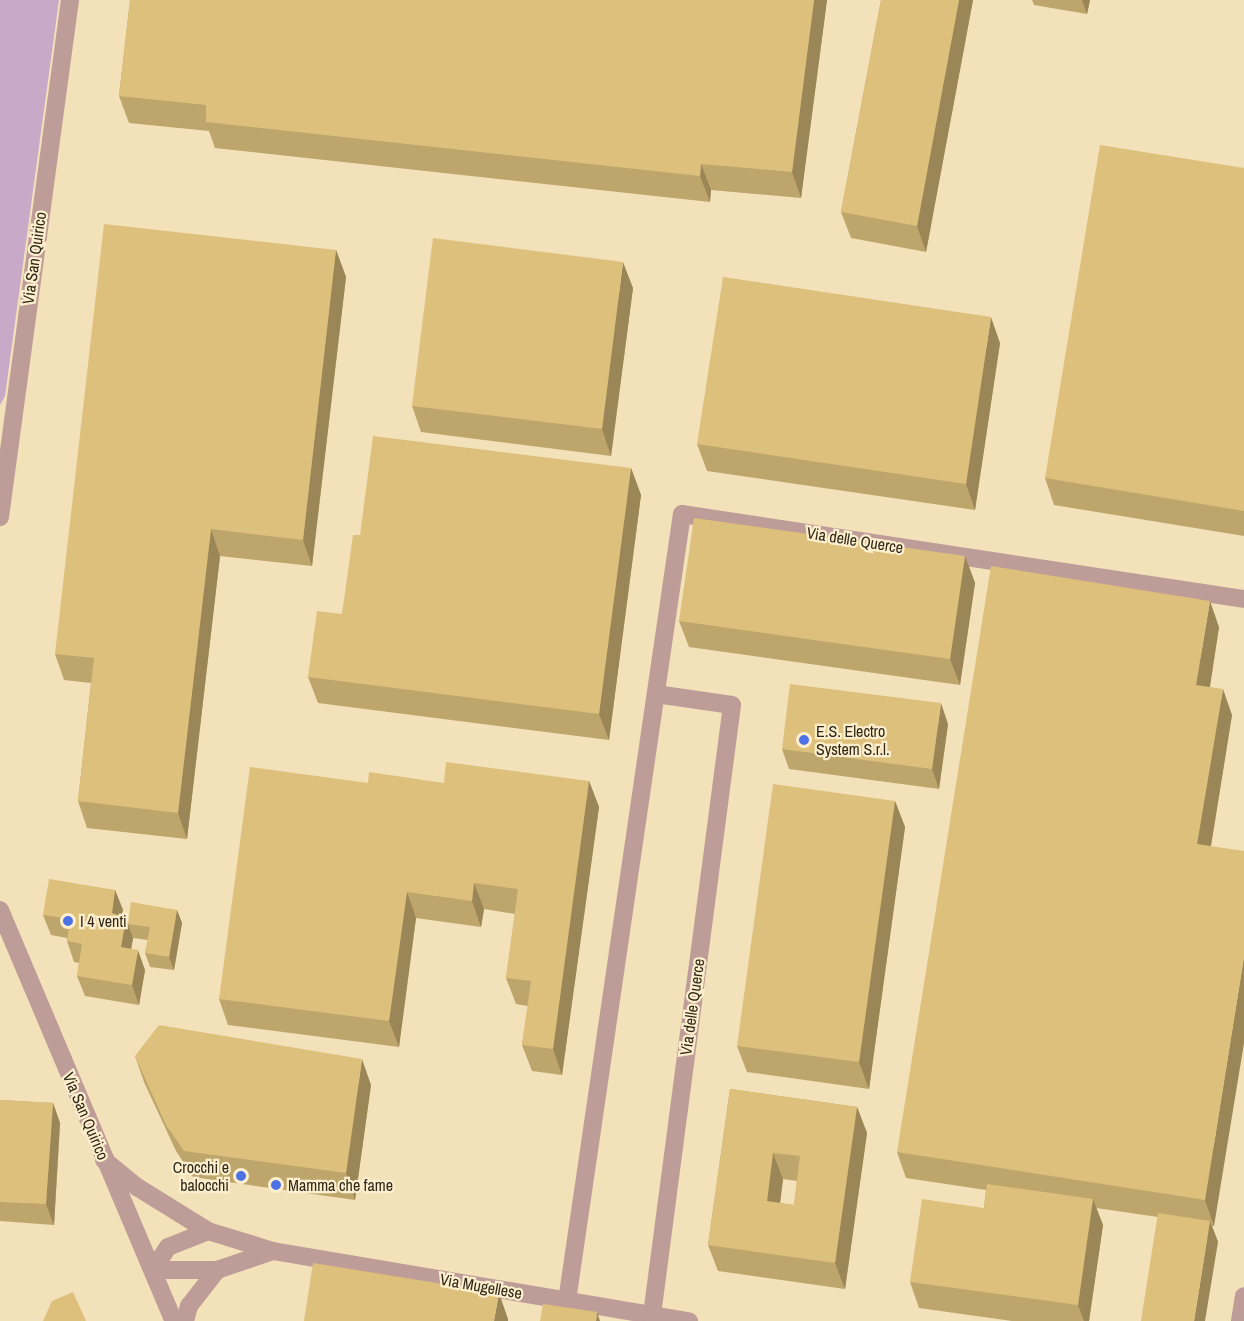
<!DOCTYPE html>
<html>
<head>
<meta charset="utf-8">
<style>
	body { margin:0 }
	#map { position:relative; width:1244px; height:1321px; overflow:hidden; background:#f3e1b9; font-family:"Archivo Narrow",sans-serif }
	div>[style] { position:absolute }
	.green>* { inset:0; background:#c9a9c8 }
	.minor>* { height:18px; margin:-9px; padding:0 9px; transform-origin:9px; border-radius:9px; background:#be9c97 }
	.tertiary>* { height:18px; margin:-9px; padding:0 9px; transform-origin:9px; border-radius:9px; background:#be9c97 }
	.wall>* { inset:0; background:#bea56b }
	.shaded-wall>* { inset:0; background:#9b8657 }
	.building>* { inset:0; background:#ddc07c }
	.dots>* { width:16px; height:16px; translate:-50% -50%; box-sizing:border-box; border:3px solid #fdefce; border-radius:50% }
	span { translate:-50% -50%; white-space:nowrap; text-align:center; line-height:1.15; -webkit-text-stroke:4.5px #fdefce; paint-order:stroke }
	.street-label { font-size:16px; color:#2e2818 }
	.poi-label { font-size:16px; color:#2e2818 }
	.left { translate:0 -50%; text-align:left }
	.right { translate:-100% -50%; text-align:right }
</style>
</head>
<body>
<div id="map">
	<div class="green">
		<i style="clip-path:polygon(0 0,59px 0,5px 396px,0 405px)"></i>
	</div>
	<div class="minor">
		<i style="left:104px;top:1160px;width:43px;rotate:39.3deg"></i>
		<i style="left:137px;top:1187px;width:84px;rotate:31.8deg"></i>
		<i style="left:208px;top:1231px;width:68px;rotate:17.1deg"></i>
		<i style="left:273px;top:1251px;width:422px;rotate:9.6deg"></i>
		<i style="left:153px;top:1270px;width:27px;rotate:-57deg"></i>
		<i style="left:168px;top:1247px;width:43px;rotate:-21.8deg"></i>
		<i style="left:153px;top:1270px;width:64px"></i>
		<i style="left:567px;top:1301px;width:795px;rotate:-81.69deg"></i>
		<i style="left:682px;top:514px;width:568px;rotate:8.6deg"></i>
		<i style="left:652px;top:1315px;width:615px;rotate:-82.53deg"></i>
		<i style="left:732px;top:705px;width:77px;rotate:-171.8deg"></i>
		<i style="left:185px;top:1321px;width:16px;rotate:-75deg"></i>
		<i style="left:189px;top:1306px;width:46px;rotate:-52.1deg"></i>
		<i style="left:217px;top:1270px;width:59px;rotate:-18.7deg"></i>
		<i style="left:1240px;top:1321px;width:25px;rotate:-81deg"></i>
	</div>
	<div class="tertiary">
		<i style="left:0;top:517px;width:522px;rotate:-82.29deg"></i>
		<i style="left:0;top:910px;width:446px;rotate:67.1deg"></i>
	</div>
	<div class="wall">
		<i style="clip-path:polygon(130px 0,827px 0,801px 198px,711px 190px,710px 202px,215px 148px,209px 131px,129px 123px,119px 96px)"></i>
		<i style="clip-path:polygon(881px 0,973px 0,926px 252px,851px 238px,841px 212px)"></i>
		<i style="clip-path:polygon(1032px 0,1090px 0,1087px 14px,1034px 5px)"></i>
		<i style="clip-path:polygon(1244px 168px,1244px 536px,1054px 505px,1045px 478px)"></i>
		<i style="clip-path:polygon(336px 250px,346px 277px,312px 566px,220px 556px,187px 839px,87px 828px,78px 801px,91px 683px,64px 680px,55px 654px)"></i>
		<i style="clip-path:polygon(633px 288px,611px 456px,421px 432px,412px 406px)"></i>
		<i style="clip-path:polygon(1000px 343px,975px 510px,707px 471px,697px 444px)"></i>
		<i style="clip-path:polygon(631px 468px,641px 495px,609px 740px,318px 703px,308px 677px,342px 614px,360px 535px)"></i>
		<i style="clip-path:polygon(965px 556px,975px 583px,960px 685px,689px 647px,679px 621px)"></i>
		<i style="clip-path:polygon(1219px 627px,1210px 687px,1232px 715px,1211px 846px,1214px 1226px,1212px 1226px,1218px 1242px,1158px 1217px,1096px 1208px,1103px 1225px,1089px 1321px,1012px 1321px,919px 1308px,910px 1282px,984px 1208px,986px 1190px,906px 1178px,897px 1152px)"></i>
		<i style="clip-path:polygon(948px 724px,939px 789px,789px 769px,782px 749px)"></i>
		<i style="clip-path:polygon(589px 781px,599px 807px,562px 1075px,532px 1071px,522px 1045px,528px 1006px,516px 1004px,506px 978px,515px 914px,484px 909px,481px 927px,416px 918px,399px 1047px,228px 1025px,219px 999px,444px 783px)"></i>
		<i style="clip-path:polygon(895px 801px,905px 827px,869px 1089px,747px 1072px,737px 1046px)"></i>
		<i style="clip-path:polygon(115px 890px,123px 910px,122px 916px,126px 918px,133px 938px,131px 949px,145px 970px,139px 1005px,85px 996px,77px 976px,79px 963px,74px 962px,67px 941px,67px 938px,51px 935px,43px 915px)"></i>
		<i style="clip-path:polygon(177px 910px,182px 923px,174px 970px,150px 967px,145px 953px,148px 940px,133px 938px,128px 924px)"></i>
		<i style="clip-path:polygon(135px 1056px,371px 1085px,355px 1200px,193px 1177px,176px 1151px,144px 1082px)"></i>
		<i style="clip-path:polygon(evenodd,730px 1089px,857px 1107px,867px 1133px,845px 1289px,718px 1271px,708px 1245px,730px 1089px,783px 1179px,797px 1181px,794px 1205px,780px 1203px,783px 1179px)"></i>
		<i style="clip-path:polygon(0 1100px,53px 1103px,60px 1123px,54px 1225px,0 1221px)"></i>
	</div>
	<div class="shaded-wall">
		<i style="clip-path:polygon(814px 0,827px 0,801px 198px,792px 172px)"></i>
		<i style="clip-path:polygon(959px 0,973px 0,926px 252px,917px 226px)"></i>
		<i style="clip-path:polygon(1082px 0,1090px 0,1087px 14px)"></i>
		<i style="clip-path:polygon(701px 164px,711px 190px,710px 202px,700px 176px)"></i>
		<i style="clip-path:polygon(336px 250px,346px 277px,312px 566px,303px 540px)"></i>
		<i style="clip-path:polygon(623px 262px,633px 288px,611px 456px,602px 429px)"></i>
		<i style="clip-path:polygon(991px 317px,1000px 343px,975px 510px,966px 484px)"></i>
		<i style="clip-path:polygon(631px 468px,641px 495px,609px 740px,599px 714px)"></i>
		<i style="clip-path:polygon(211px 529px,220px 556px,187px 839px,178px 813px)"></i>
		<i style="clip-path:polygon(965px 556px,975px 583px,960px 685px,950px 659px)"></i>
		<i style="clip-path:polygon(1210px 601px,1219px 627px,1206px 711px,1196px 685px)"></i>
		<i style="clip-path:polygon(1223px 689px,1232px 715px,1207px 870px,1197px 844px)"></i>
		<i style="clip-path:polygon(941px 703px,948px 724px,939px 789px,932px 769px)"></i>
		<i style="clip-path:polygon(589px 781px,599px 807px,562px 1075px,553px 1049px)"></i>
		<i style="clip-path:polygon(895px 801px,905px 827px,869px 1089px,859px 1062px)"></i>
		<i style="clip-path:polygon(474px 883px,484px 909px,481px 927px,472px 901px)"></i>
		<i style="clip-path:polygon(115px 890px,123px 910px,119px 933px,112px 913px)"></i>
		<i style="clip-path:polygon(407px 892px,416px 918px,399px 1047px,389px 1021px)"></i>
		<i style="clip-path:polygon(177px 910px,182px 923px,174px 970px,169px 957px)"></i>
		<i style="clip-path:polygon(126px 918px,133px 938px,128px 967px,121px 947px)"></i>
		<i style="clip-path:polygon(138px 950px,145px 970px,139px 1005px,132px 985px)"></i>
		<i style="clip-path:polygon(1244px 957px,1244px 1043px,1214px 1226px,1205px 1200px)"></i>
		<i style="clip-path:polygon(362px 1059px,371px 1085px,355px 1200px,346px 1173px)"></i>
		<i style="clip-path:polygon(53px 1103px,60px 1123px,54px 1225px,46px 1204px)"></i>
		<i style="clip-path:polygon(857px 1107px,867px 1133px,845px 1289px,835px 1263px)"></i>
		<i style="clip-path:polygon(773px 1153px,783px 1179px,777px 1227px,767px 1201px)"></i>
		<i style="clip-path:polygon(1093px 1199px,1103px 1225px,1089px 1321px,1084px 1321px,1078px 1305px)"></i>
		<i style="clip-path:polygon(1210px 1221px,1218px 1242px,1205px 1321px,1194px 1321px)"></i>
		<i style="clip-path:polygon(499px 1293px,508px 1319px,508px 1321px,494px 1321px)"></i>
		<i style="clip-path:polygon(597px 1312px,600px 1321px,596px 1321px)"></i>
	</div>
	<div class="building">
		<i style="clip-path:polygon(130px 0,814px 0,792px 172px,701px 164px,700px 176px,206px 122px,206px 105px,119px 96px)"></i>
		<i style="clip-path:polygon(881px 0,959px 0,917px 226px,841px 212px)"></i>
		<i style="clip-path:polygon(1100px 145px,1244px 168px,1244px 511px,1045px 478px)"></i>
		<i style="clip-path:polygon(104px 224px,336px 250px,303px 540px,211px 529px,178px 813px,78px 801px,94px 658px,55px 654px)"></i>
		<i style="clip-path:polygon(433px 238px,623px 262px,602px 429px,412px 406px)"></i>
		<i style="clip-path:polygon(723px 277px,991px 317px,966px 484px,697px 444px)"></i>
		<i style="clip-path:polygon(373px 436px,631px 468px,599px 714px,308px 677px,317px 611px,342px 614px,353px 535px,360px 535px)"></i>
		<i style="clip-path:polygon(694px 518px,965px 556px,950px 659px,679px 621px)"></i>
		<i style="clip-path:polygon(991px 566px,1210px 601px,1196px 685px,1223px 689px,1197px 844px,1244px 851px,1244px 957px,1205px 1200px,897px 1152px)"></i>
		<i style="clip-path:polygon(790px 684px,941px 703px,932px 769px,782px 749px)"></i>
		<i style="clip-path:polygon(446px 762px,589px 781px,553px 1049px,522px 1045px,531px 981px,506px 978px,518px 889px,474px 883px,472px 901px,407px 892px,389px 1021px,219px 999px,250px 767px,368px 783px,369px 772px,444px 783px)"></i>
		<i style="clip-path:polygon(773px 784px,895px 801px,859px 1062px,737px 1046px)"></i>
		<i style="clip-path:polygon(49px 879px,115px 890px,112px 913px,126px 918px,121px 947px,138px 950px,132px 985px,77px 976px,82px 944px,67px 941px,70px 919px,43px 915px)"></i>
		<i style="clip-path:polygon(131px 902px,177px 910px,169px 957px,145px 953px,150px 927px,128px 924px)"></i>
		<i style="clip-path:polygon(159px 1025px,362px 1059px,346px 1173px,184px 1151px,166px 1125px,135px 1056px)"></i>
		<i style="clip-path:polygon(evenodd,730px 1089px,857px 1107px,835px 1263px,708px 1245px,730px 1089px,773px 1153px,800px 1156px,794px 1205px,767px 1201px,773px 1153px)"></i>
		<i style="clip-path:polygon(0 1100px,53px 1103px,46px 1204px,0 1202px)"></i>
		<i style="clip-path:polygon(987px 1184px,1093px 1199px,1078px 1305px,910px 1282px,922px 1199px,984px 1208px)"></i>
		<i style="clip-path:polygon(1158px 1213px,1210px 1221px,1194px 1321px,1141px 1321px)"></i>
		<i style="clip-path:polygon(313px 1263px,499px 1293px,494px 1321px,304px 1321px)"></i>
		<i style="clip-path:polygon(73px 1292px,86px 1321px,43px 1321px,52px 1301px)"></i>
		<i style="clip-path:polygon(543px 1304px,597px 1312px,596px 1321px,540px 1321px)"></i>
	</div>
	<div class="dots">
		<i style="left:804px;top:740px;background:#4c72e5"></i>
		<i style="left:68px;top:921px;background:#4c72e5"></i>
		<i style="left:241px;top:1176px;background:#4c72e5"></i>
		<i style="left:276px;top:1185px;background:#4c72e5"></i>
	</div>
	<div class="street-label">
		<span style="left:34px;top:258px;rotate:-82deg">Via San Quirico</span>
		<span style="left:855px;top:540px;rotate:9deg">Via delle Querce</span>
		<span style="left:692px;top:1007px;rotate:-82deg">Via delle Querce</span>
		<span style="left:86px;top:1116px;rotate:67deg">Via San Quirico</span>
		<span style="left:481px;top:1286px;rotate:10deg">Via Mugellese</span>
	</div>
	<div class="poi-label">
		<span class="left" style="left:816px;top:740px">E.S. Electro<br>System S.r.l.</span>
		<span class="left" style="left:80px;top:921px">I 4 venti</span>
		<span class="right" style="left:229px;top:1176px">Crocchi e<br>balocchi</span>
		<span class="left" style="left:288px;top:1185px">Mamma che fame</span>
	</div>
</div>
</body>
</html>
